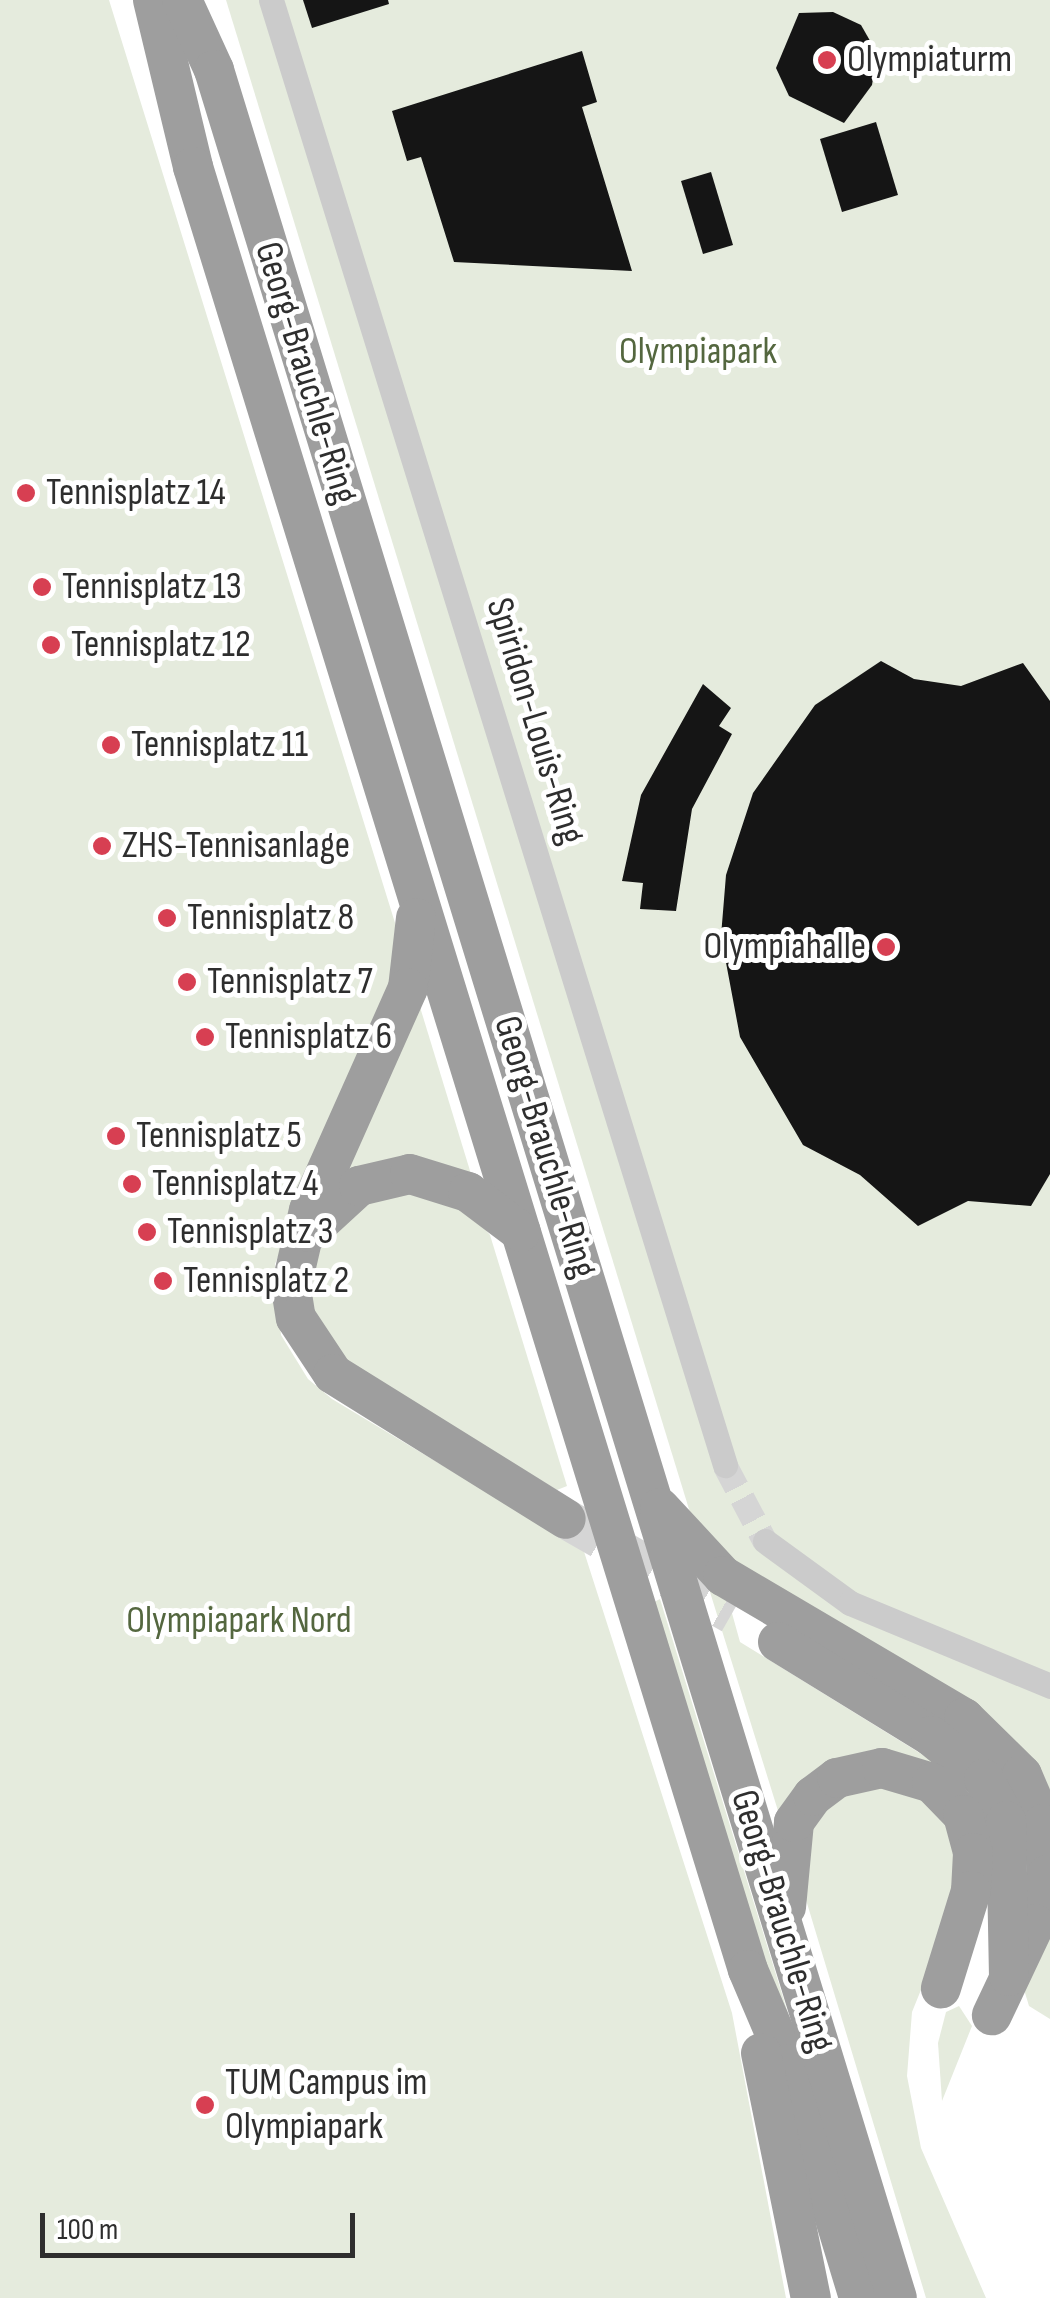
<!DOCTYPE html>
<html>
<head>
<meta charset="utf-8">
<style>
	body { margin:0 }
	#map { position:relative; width:1050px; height:2298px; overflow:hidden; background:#fff; font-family:"Sofia Sans Condensed",sans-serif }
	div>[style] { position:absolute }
	.green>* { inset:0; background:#e5ebdd }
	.building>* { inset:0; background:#151515 }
	.minor-tunnel>* { height:25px; margin-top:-12.5px; transform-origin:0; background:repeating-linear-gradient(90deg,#d5d5d5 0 25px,transparent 0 37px) }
	.trunk-tunnel>* { height:40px; margin-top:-20px; transform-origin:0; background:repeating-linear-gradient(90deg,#d5d5d5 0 40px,transparent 0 60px) }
	.minor>* { height:25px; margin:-12.5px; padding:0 12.5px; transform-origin:12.5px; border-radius:12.5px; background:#cbcbcb }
	.trunk>* { height:40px; margin:-20px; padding:0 20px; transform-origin:20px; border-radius:20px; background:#9e9e9e }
	.dots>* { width:28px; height:28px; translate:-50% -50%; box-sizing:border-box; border:5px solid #fff; border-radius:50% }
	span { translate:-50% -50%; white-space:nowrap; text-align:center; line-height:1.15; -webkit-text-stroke:10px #fff; paint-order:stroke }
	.poi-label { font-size:38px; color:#2e2e2e }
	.left { translate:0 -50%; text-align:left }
	.right { translate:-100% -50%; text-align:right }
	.park-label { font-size:38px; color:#54673f }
	.street-label { font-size:38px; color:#2e2e2e }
	.scale { position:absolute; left:40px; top:2213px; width:315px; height:45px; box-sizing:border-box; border:5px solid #2e2e2e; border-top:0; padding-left:12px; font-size:30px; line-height:35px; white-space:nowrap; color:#2e2e2e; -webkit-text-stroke:8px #fff; paint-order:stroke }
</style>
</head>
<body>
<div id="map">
	<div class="green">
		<i style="clip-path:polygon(0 0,109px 0,400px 939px,399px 959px,275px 1264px,281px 1335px,308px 1379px,332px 1399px,568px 1541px,579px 1536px,732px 2013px,786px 2298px,0 2298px)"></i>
		<i style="clip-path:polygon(226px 0,1050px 0,1050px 1806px,728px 1560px,692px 1519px)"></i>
		<i style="clip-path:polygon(420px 1007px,471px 1174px,337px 1186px)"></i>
		<i style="clip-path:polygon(385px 1188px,466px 1207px,490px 1235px,567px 1486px,557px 1490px,342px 1360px,312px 1310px,309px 1287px,321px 1232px)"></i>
		<i style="clip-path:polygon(705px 1576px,725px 1588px,740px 1642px,965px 1781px,931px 1771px,779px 1814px)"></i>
		<i style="clip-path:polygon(660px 1599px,876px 2298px,869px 2298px,654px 1602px)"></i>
		<i style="clip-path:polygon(902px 1782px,956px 1820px,953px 1911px,912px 2012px,907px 2076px,921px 2148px,986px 2298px,926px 2298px,797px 1870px,801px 1834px,836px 1793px)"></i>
		<i style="clip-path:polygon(1050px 1919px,1050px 2019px,1029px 2006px,1022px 1983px)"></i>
		<i style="clip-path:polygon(959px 2006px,972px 2026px,942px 2101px,938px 2043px,946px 2012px)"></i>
	</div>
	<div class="building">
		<i style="clip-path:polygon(303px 0,388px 0,389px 4px,312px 28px)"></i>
		<i style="clip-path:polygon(833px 12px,861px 25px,877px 53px,872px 85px,844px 123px,789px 96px,776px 68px,799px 13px)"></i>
		<i style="clip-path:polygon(582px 51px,597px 102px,582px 107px,632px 271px,454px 262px,421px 157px,407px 161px,392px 111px)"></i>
		<i style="clip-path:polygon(876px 122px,898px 195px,842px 212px,820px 139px)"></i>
		<i style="clip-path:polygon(711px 172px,733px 245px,703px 254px,681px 181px)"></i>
		<i style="clip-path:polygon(881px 661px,914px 679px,961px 686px,1023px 663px,1050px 701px,1050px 1174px,1031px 1206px,968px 1201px,918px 1226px,860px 1175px,803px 1145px,740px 1037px,721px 936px,726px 875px,753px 793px,815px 705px)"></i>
		<i style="clip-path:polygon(703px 684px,731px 708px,719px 726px,732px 734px,692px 809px,676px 911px,640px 909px,643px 883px,622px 881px,641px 795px)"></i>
	</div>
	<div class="minor-tunnel">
		<i style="left:725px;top:1465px;width:86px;rotate:62.2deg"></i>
	</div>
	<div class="trunk-tunnel">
		<i style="left:566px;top:1519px;width:191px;rotate:29.8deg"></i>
	</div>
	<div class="minor">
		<i style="left:271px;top:0;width:1534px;rotate:72.78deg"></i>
		<i style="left:765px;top:1541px;width:105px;rotate:36.1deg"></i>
		<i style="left:850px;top:1603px;width:217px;rotate:22.5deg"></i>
	</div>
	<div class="trunk">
		<i style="left:153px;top:0;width:172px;rotate:76.5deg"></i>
		<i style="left:193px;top:167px;width:1886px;rotate:72.89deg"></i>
		<i style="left:748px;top:1970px;width:102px;rotate:66.9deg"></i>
		<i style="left:788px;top:2064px;width:245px;rotate:73.1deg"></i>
		<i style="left:182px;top:0;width:77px;rotate:65.4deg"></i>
		<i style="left:214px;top:70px;width:2330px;rotate:72.96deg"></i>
		<i style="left:416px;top:918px;width:70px;rotate:96.5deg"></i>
		<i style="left:408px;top:988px;width:243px;rotate:114deg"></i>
		<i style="left:309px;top:1210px;width:80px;rotate:103deg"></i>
		<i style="left:291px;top:1288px;width:30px;rotate:81deg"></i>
		<i style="left:296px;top:1318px;width:67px;rotate:56.5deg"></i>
		<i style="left:333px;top:1374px;width:274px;rotate:31.9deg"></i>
		<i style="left:309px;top:1232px;width:68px;rotate:-42.6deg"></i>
		<i style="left:359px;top:1186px;width:52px;rotate:-13.2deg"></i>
		<i style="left:410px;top:1174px;width:61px;rotate:17.2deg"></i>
		<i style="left:468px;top:1192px;width:66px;rotate:37deg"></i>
		<i style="left:660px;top:1508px;width:93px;rotate:47.2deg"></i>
		<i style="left:723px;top:1576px;width:280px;rotate:30.5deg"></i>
		<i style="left:964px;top:1718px;width:81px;rotate:44.5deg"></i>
		<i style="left:1022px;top:1775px;width:53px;rotate:66.8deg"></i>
		<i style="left:1043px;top:1824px;width:51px;rotate:85.5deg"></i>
		<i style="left:1047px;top:1875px;width:50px;rotate:103.8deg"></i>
		<i style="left:1035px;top:1924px;width:101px;rotate:115.3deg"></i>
		<i style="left:778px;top:1642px;width:180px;rotate:31.6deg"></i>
		<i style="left:931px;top:1736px;width:68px;rotate:39.1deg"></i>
		<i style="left:984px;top:1779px;width:47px;rotate:62.4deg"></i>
		<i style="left:1006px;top:1821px;width:155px;rotate:88.9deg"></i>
		<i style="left:786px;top:1907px;width:85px;rotate:-84.6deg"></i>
		<i style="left:794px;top:1822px;width:32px;rotate:-54deg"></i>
		<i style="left:813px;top:1796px;width:30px;rotate:-37deg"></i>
		<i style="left:837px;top:1778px;width:46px;rotate:-12.5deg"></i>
		<i style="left:882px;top:1768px;width:52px;rotate:16.7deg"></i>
		<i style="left:932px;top:1783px;width:45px;rotate:45.9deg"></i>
		<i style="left:963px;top:1815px;width:39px;rotate:75deg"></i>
		<i style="left:973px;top:1853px;width:38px;rotate:93deg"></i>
		<i style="left:971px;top:1891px;width:102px;rotate:107.2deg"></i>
		<i style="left:761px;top:2053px;width:250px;rotate:78.5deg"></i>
	</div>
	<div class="dots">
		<i style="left:827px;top:60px;background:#d73f52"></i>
		<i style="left:26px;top:493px;background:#d73f52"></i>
		<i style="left:42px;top:587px;background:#d73f52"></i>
		<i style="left:51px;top:645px;background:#d73f52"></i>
		<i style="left:111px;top:745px;background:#d73f52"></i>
		<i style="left:102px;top:846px;background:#d73f52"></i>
		<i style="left:167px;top:918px;background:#d73f52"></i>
		<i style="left:886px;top:947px;background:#d73f52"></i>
		<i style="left:187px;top:982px;background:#d73f52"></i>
		<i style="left:205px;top:1037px;background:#d73f52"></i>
		<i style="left:116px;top:1136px;background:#d73f52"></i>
		<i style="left:132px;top:1184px;background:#d73f52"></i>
		<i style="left:147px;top:1232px;background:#d73f52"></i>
		<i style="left:163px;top:1281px;background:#d73f52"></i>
		<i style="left:205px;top:2105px;background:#d73f52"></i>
	</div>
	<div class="poi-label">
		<span class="left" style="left:847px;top:60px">Olympiaturm</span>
		<span class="left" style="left:46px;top:493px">Tennisplatz 14</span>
		<span class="left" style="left:62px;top:587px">Tennisplatz 13</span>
		<span class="left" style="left:71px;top:645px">Tennisplatz 12</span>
		<span class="left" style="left:131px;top:745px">Tennisplatz 11</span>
		<span class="left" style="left:122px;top:846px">ZHS-Tennisanlage</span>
		<span class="left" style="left:187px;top:918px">Tennisplatz 8</span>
		<span class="right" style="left:866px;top:947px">Olympiahalle</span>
		<span class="left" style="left:207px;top:982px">Tennisplatz 7</span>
		<span class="left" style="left:225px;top:1037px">Tennisplatz 6</span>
		<span class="left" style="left:136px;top:1136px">Tennisplatz 5</span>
		<span class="left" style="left:152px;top:1184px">Tennisplatz 4</span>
		<span class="left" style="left:167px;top:1232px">Tennisplatz 3</span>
		<span class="left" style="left:183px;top:1281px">Tennisplatz 2</span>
		<span class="left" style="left:225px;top:2105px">TUM Campus im<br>Olympiapark</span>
	</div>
	<div class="park-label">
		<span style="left:698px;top:352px">Olympiapark</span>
		<span style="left:239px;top:1621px">Olympiapark Nord</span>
	</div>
	<div class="street-label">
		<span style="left:306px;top:373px;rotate:73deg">Georg-Brauchle-Ring</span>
		<span style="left:535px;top:721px;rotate:73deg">Spiridon-Louis-Ring</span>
		<span style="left:545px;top:1147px;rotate:73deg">Georg-Brauchle-Ring</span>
		<span style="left:782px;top:1921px;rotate:73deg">Georg-Brauchle-Ring</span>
	</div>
	<div class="scale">100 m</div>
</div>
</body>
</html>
